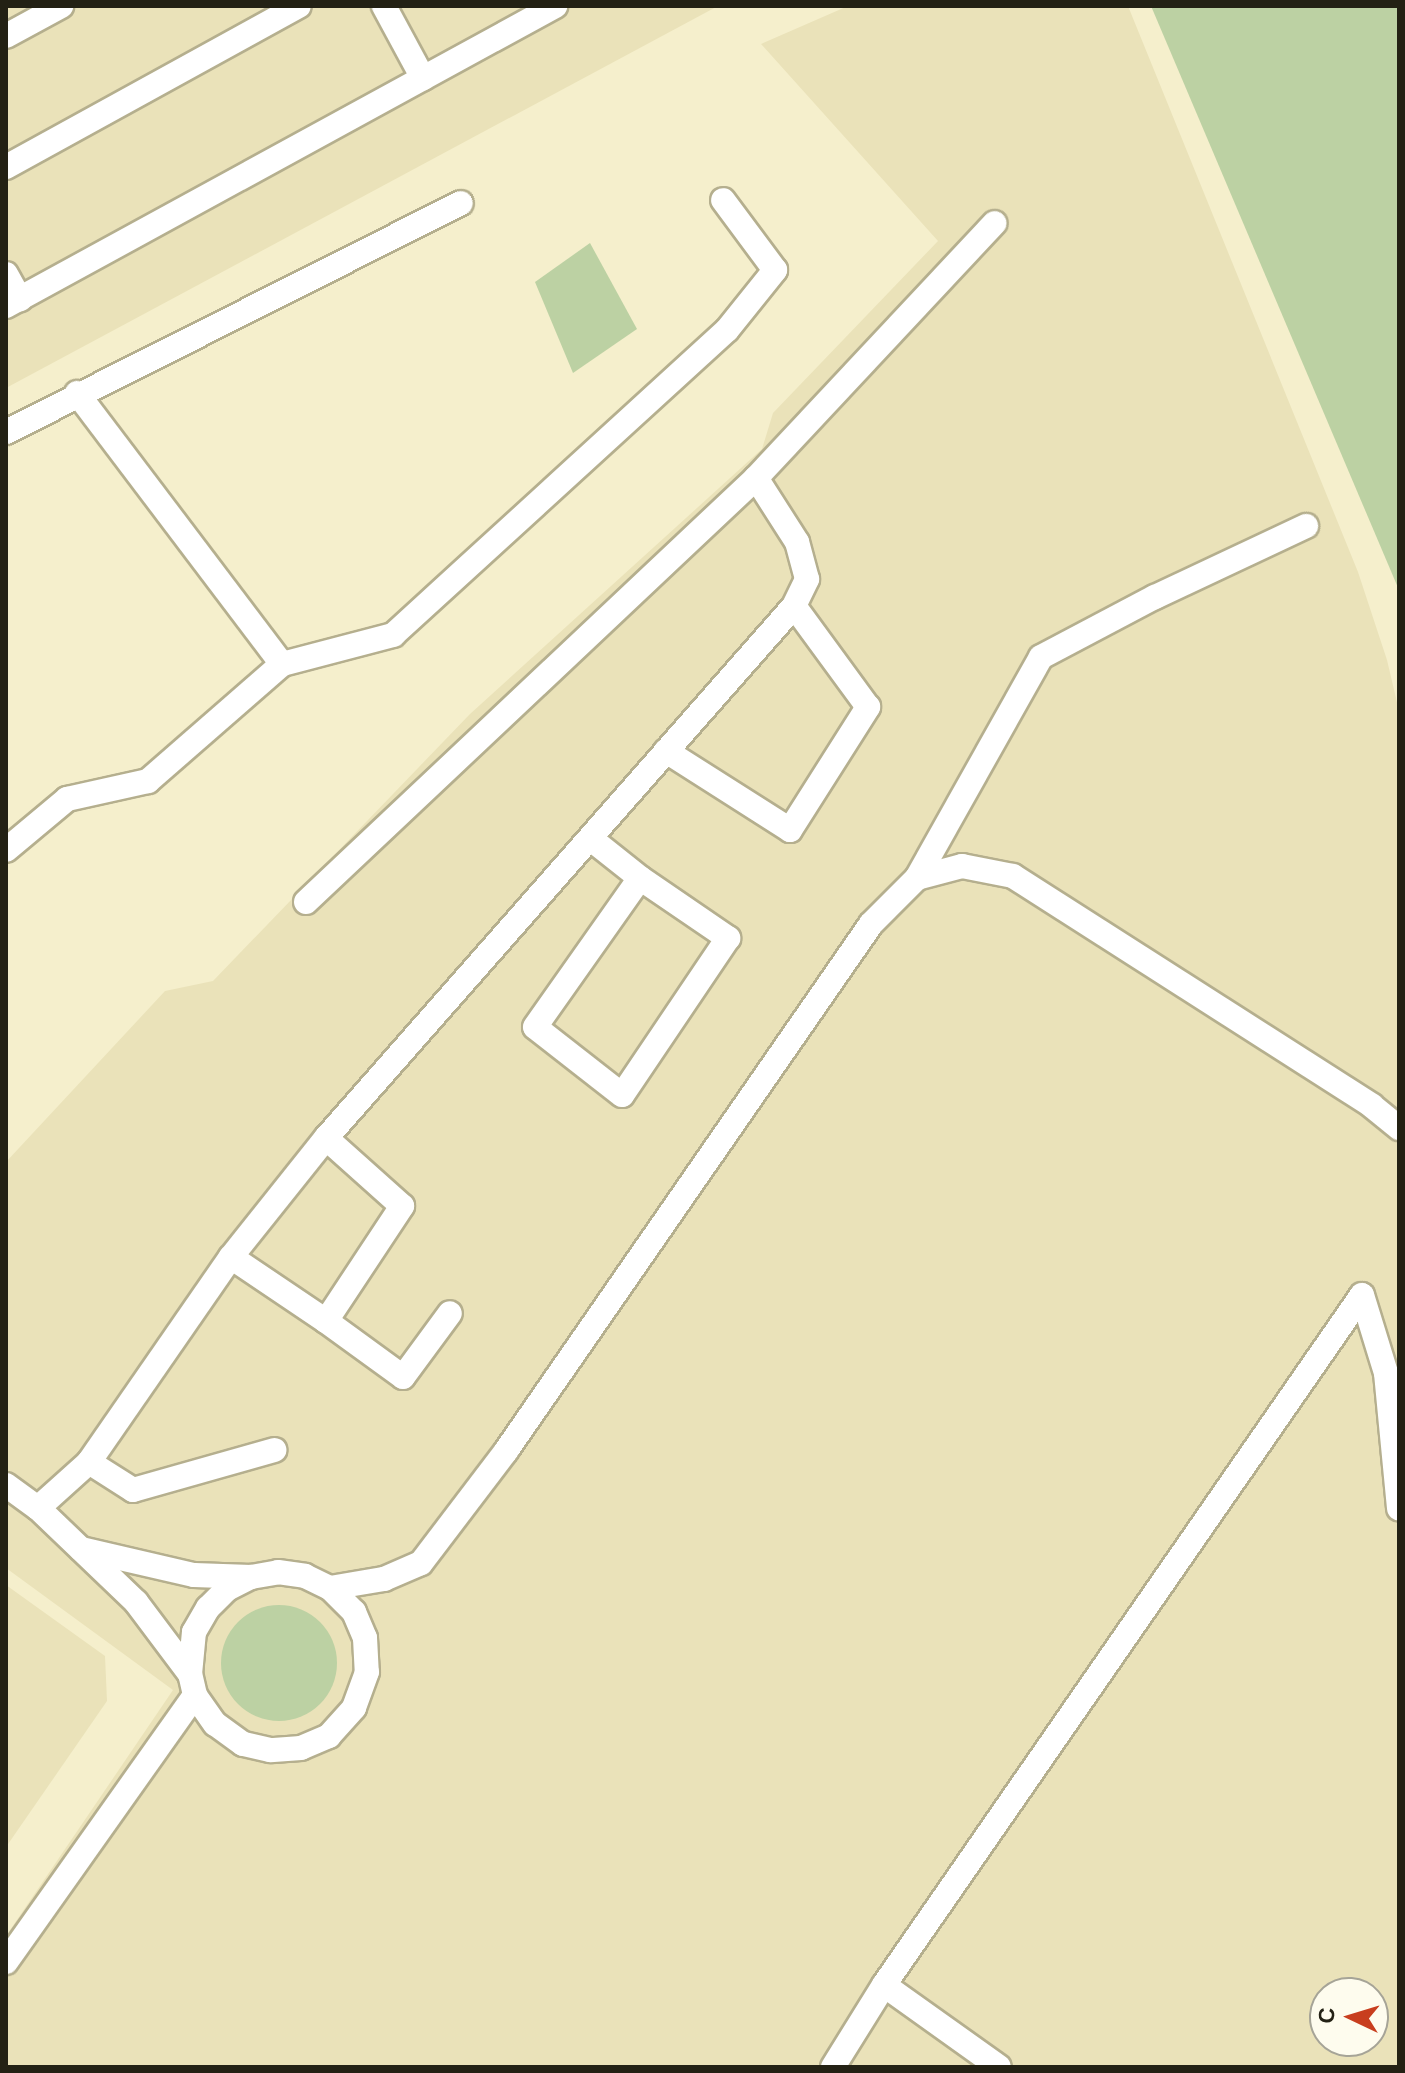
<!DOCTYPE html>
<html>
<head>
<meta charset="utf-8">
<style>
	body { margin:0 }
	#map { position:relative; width:1405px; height:2073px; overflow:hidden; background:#f5efcc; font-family:"DM Sans",sans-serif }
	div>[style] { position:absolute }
	.built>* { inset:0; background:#eae2b9 }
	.green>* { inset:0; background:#bcd1a3 }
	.round { border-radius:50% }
	.roads { filter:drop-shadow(2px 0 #b5af8e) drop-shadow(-2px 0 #b5af8e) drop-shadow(0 2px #b5af8e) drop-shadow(0 -2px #b5af8e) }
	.service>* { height:24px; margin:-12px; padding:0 12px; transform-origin:12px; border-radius:12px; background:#fff }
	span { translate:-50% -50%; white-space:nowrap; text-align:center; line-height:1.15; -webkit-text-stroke:8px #fefcee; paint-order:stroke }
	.frame { position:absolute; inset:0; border:8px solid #232114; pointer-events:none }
	.north { position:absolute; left:1309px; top:1977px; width:80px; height:80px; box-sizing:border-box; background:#fefcee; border:2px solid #a6a497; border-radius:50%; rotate:274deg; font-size:22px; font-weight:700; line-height:32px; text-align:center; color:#232114 }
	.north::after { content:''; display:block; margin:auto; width:28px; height:36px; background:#c83e1e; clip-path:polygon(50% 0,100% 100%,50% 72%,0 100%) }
</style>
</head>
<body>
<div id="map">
	<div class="built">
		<i style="clip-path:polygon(6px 6px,718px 6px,6px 388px)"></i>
		<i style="clip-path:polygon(evenodd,848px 6px,1128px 6px,1358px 572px,1387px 660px,1399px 711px,1399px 2067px,6px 2067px,6px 1936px,173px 1690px,6px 1568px,6px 1162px,165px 991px,213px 981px,470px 714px,762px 449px,773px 413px,938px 241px,761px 44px,848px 6px,1325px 1993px,1373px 1993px,1373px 2041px,1325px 2041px,1325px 1993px)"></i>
		<i style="clip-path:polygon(6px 1585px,105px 1656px,107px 1701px,6px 1847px)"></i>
	</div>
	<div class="green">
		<i style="clip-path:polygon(1151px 6px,1399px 6px,1399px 590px)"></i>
		<i style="clip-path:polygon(590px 243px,637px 329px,573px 373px,535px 282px)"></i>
		<i class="round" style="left:221px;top:1605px;width:116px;height:116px"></i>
	</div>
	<div class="roads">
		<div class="service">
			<i style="left:384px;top:6px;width:82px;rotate:61.6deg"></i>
			<i style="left:6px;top:36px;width:63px;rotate:-28.6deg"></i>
			<i style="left:6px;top:167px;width:334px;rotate:-28.8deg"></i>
			<i style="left:6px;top:274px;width:29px;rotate:61deg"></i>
			<i style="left:6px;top:306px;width:626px;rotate:-28.65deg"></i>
			<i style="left:77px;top:393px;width:340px;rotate:52.9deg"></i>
			<i style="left:6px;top:432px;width:509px;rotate:-26.72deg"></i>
			<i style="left:666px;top:751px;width:147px;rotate:32.5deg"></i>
			<i style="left:790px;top:830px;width:146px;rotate:-57.6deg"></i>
			<i style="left:868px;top:707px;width:125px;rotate:-126.2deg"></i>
			<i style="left:591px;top:839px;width:63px;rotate:38.5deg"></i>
			<i style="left:640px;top:878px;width:107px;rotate:34.3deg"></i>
			<i style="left:728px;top:938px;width:189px;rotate:124deg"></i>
			<i style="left:622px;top:1095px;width:110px;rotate:-142deg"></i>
			<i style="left:535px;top:1027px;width:182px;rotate:-54.8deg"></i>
			<i style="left:6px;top:850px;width:80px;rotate:-39.9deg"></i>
			<i style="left:67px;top:799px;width:83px;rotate:-12.5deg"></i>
			<i style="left:148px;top:781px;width:178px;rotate:-41.1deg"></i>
			<i style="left:282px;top:664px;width:115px;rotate:-14.6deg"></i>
			<i style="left:393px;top:635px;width:452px;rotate:-42.4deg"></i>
			<i style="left:727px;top:330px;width:77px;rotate:-51.3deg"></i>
			<i style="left:775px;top:270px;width:87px;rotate:-126.6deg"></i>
			<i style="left:917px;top:878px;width:47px;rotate:-14.9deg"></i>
			<i style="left:962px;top:866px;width:52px;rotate:11.1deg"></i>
			<i style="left:1013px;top:876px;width:426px;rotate:32.6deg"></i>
			<i style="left:1372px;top:1106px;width:35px;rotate:39deg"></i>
			<i style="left:306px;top:902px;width:618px;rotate:-43.3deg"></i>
			<i style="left:231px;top:1257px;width:115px;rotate:34deg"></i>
			<i style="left:326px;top:1321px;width:138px;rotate:-56.5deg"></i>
			<i style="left:402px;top:1206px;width:102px;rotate:-138.2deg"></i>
			<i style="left:1362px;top:1295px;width:82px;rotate:72.9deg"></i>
			<i style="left:1386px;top:1373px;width:136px;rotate:84.5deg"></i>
			<i style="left:326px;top:1321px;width:95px;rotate:36deg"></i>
			<i style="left:403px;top:1377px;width:79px;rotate:-53.7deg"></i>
			<i style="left:89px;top:1462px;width:52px;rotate:32.5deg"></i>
			<i style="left:133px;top:1490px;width:147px;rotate:-15.8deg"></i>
			<i style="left:6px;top:1485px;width:39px;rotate:36deg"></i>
			<i style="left:38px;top:1508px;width:136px;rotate:43.8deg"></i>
			<i style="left:136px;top:1602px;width:90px;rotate:53.1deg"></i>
			<i style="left:38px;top:1508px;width:69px;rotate:-42deg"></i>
			<i style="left:89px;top:1462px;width:249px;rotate:-55.3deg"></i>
			<i style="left:231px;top:1257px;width:152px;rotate:-51.4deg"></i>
			<i style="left:326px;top:1138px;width:709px;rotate:-48.66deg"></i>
			<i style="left:794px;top:606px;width:30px;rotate:-64deg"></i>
			<i style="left:807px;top:579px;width:38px;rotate:-105deg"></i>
			<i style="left:797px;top:542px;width:76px;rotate:-122.6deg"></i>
			<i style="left:756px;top:478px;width:349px;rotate:-46.9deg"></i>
			<i style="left:81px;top:1549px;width:116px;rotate:13deg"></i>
			<i style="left:194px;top:1575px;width:57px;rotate:2deg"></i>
			<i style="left:251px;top:1577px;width:27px;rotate:-10deg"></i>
			<i style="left:278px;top:1572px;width:27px;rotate:8deg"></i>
			<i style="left:305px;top:1576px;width:28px;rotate:26deg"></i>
			<i style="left:330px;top:1588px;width:34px;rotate:45deg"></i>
			<i style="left:354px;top:1612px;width:28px;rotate:67deg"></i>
			<i style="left:365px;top:1638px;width:34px;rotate:87deg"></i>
			<i style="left:367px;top:1672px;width:38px;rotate:110deg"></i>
			<i style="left:354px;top:1708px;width:38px;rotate:132deg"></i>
			<i style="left:329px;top:1736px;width:30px;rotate:157deg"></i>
			<i style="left:301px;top:1748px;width:31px;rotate:176deg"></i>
			<i style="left:270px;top:1750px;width:28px;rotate:-167deg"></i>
			<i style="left:243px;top:1744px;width:34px;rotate:-144deg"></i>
			<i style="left:215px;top:1724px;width:35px;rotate:-125deg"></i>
			<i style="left:195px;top:1695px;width:22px;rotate:-103deg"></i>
			<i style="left:190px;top:1674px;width:42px;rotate:-84.6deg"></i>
			<i style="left:194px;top:1632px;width:28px;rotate:-60deg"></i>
			<i style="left:208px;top:1608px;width:27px;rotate:-45deg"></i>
			<i style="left:227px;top:1589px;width:27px;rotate:-27deg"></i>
			<i style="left:330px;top:1588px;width:55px;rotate:-9.5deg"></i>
			<i style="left:384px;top:1579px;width:40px;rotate:-23.4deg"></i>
			<i style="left:421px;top:1563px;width:141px;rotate:-52.8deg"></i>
			<i style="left:506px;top:1451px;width:641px;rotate:-55.29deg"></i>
			<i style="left:871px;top:924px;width:65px;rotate:-45deg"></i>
			<i style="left:917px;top:878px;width:253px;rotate:-60.7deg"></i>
			<i style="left:1041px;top:657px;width:129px;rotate:-27.8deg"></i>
			<i style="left:1155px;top:597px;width:167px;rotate:-25.2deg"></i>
			<i style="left:6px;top:1962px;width:327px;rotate:-54.7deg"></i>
			<i style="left:884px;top:1985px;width:141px;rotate:35.5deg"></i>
			<i style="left:833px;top:2067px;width:97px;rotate:-58.1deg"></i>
			<i style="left:884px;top:1985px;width:839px;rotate:-55.29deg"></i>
		</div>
	</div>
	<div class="frame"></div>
	<div class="north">С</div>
</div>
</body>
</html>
